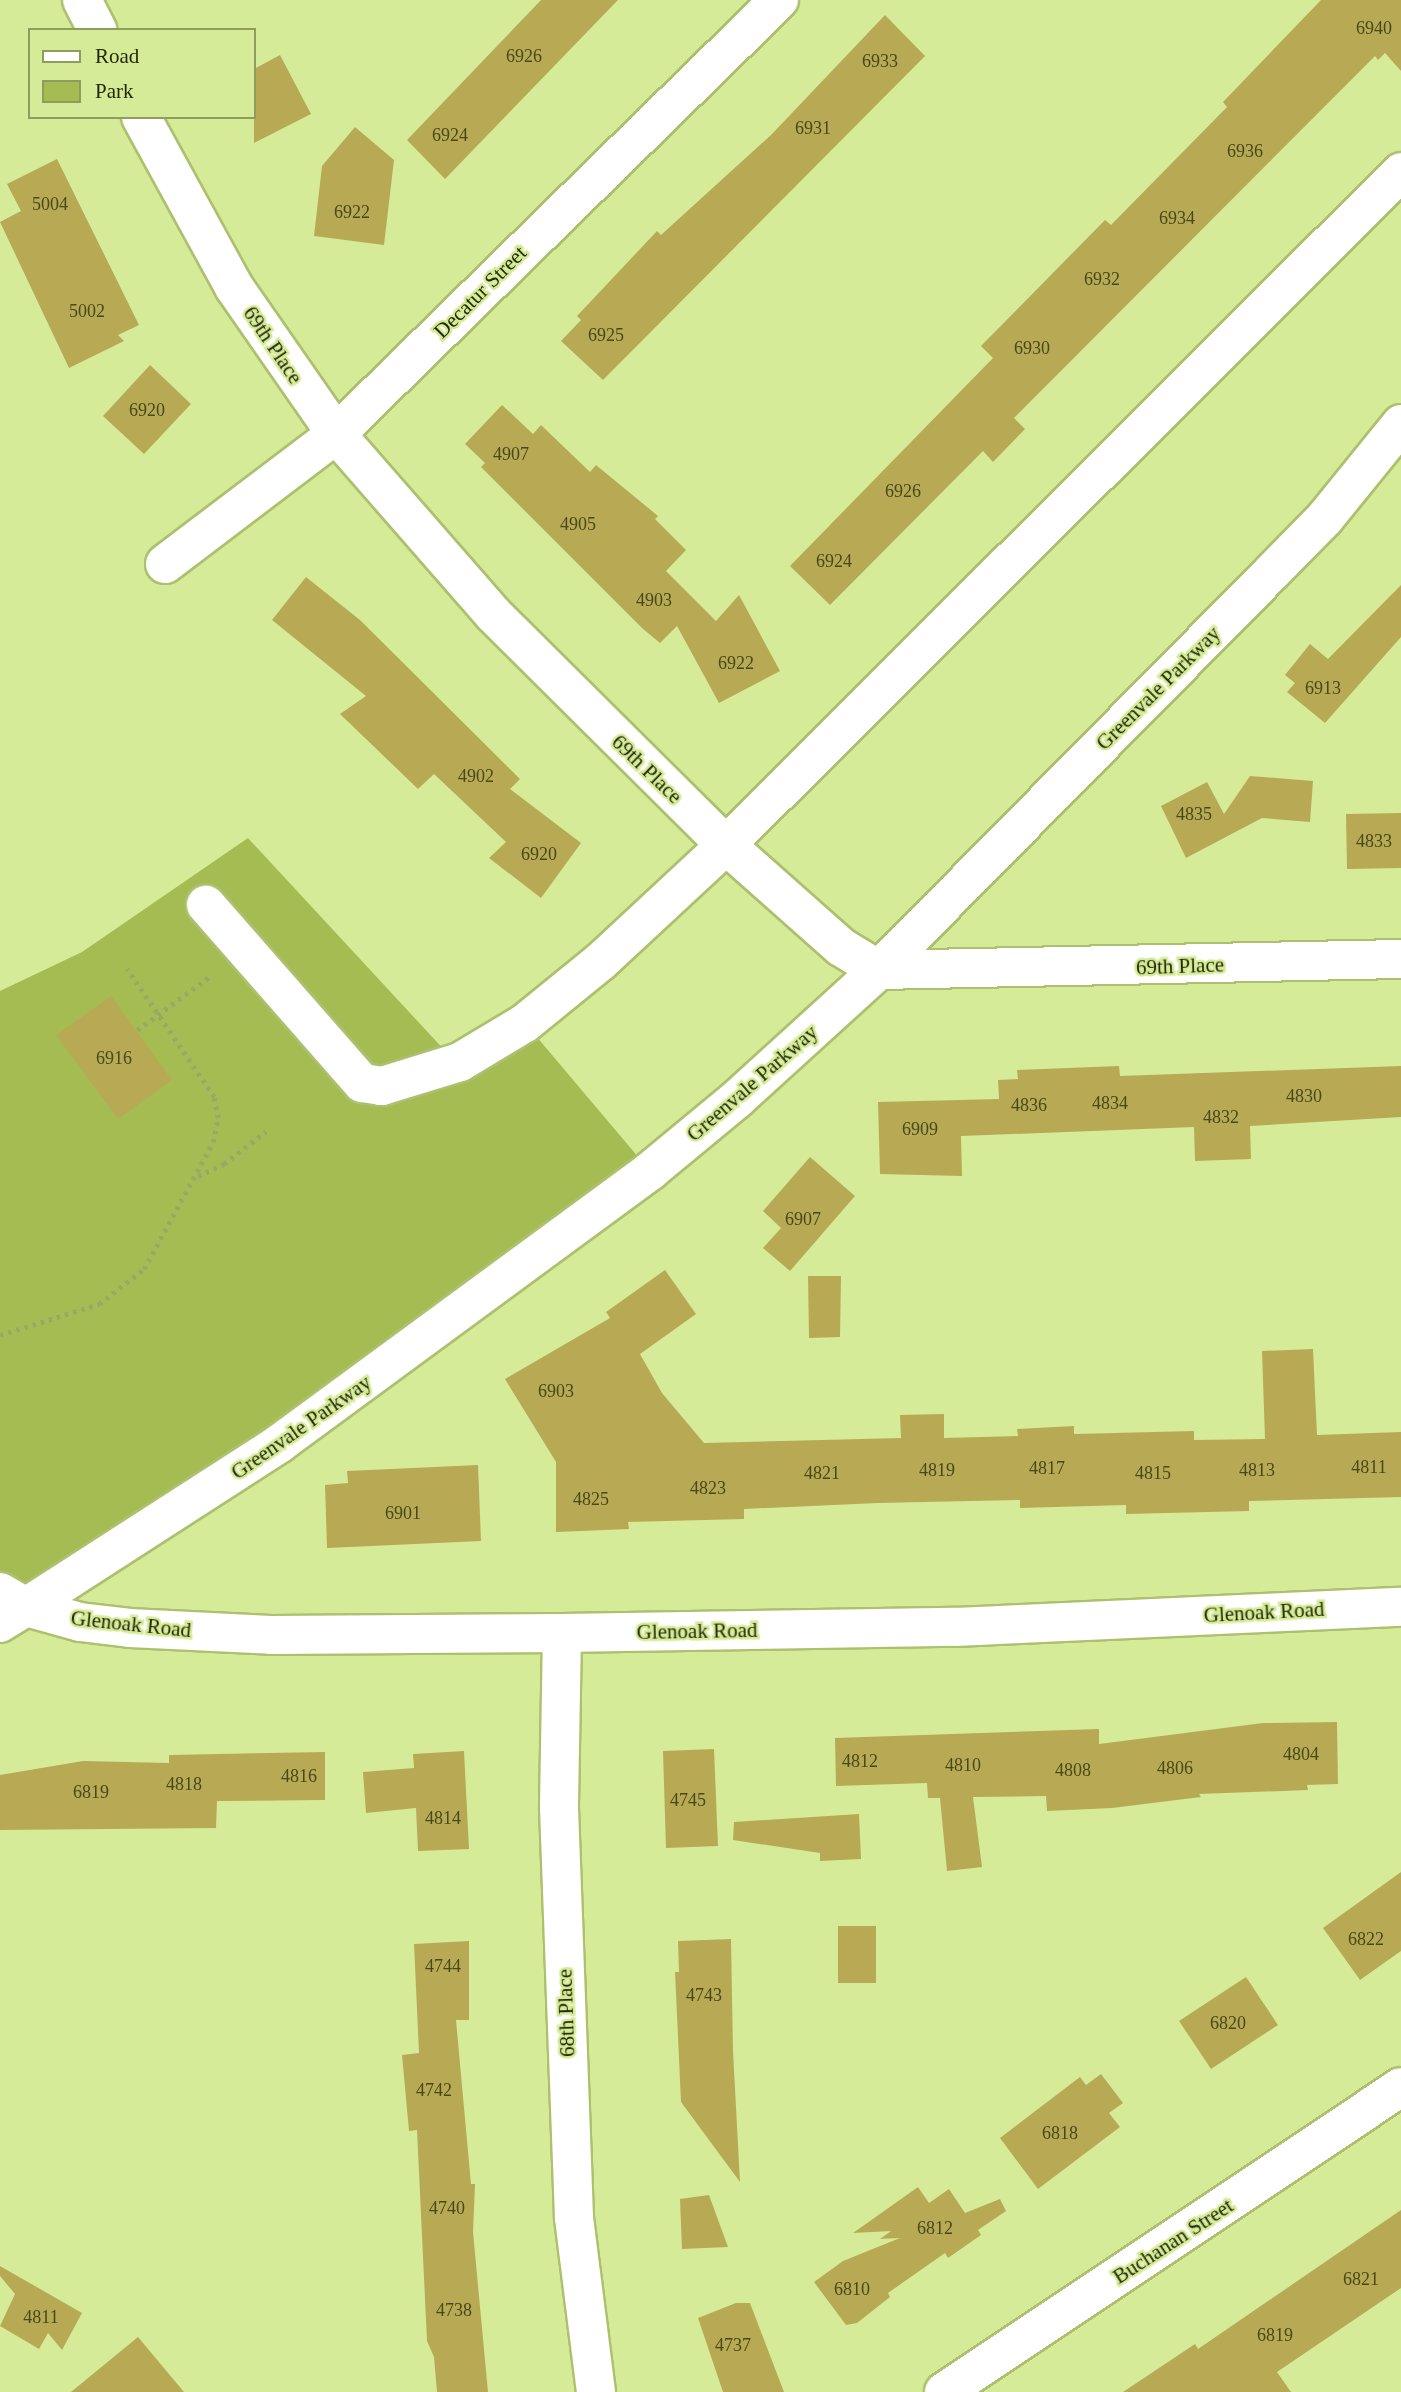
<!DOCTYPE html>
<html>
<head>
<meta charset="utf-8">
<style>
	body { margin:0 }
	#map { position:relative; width:1401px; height:2392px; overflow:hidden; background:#d6eb98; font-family:"Times New Roman",serif }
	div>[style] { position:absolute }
	.green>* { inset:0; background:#a5bc52 }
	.building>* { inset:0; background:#b8aa54 }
	.path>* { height:4.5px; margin-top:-2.25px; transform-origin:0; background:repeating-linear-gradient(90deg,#98a966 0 3.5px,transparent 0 8.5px) }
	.roads { filter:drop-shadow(2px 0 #adc06f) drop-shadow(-2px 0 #adc06f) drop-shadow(0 2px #adc06f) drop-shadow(0 -2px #adc06f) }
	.street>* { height:38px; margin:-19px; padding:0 19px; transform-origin:19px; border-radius:19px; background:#fff }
	.secondary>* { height:38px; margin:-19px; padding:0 19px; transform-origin:19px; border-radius:19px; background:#fff }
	span { translate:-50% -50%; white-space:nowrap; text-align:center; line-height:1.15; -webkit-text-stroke:5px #d6eb98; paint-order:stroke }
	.number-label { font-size:18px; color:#48491a }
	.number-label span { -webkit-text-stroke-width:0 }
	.street-label { font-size:21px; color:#222907 }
	.legend { position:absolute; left:28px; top:28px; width:228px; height:91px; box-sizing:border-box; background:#d6eb98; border:2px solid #8e9d5e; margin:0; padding:9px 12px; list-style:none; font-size:21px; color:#222907 }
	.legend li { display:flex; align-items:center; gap:14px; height:35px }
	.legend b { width:35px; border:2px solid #8e9d5e }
</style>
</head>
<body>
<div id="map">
	<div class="green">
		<i style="clip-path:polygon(248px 838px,448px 1054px,525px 1023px,650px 1171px,85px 1572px,0 1592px,0 991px,82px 952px)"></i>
	</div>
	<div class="building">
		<i style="clip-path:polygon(541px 0,618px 0,445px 179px,407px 140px)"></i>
		<i style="clip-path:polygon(1321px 0,1401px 0,1401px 71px,1385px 53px,1378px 60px,1375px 56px,1014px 418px,1025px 429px,993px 462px,983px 451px,830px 605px,790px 566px,993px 358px,981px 346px,1105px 220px,1111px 225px,1227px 107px,1223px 102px)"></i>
		<i style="clip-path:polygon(885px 15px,925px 56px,603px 380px,561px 341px,581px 320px,577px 316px,657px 231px,661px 235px,771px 135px)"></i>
		<i style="clip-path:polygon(280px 55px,311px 114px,254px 143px,254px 69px)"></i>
		<i style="clip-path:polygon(355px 127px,394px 160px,384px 245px,314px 236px,322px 166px)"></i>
		<i style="clip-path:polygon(57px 159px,139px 325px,118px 335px,124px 341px,69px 368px,0 222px,21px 211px,7px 184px)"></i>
		<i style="clip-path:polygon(150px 365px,191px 404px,144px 454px,103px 416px)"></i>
		<i style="clip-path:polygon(502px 405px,533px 434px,541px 425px,590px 472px,596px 465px,658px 516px,655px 519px,686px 550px,666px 571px,716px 621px,739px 595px,780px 671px,719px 703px,677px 626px,660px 643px,642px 628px,481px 467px,485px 463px,465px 444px)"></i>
		<i style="clip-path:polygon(306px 577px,360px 620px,520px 779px,510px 789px,581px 843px,541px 898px,489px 858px,506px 842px,434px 774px,418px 789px,340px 714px,366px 696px,272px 620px)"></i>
		<i style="clip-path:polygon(1401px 585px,1401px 637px,1325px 723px,1287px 692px,1295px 683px,1285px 675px,1310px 644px,1328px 659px)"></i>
		<i style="clip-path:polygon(1250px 776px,1313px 781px,1310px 822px,1262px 818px,1186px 858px,1161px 806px,1207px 782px,1224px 814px)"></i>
		<i style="clip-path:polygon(1401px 813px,1401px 868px,1347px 869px,1346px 814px)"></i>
		<i style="clip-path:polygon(111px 996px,172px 1080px,118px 1119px,56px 1035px)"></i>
		<i style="clip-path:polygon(1119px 1066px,1120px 1076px,1401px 1066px,1401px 1117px,1250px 1126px,1251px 1159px,1195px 1161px,1194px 1127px,961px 1136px,962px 1176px,880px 1174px,878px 1102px,999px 1099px,998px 1080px,1018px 1079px,1017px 1070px)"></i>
		<i style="clip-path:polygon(810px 1157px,855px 1196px,790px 1271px,763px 1248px,781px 1228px,763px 1211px)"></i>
		<i style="clip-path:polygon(665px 1270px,696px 1314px,640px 1354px,662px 1393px,704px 1443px,901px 1438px,900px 1415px,944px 1414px,944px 1438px,1018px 1436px,1017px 1429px,1074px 1426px,1074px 1434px,1194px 1431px,1194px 1440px,1265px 1439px,1262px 1351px,1313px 1349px,1317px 1435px,1401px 1432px,1401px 1497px,1249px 1501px,1249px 1511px,1126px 1514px,1126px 1505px,1020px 1508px,1020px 1500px,878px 1503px,744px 1509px,744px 1519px,628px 1522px,629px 1529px,556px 1532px,556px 1462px,505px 1379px,610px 1318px,606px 1312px)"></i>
		<i style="clip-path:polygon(808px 1276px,841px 1276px,840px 1337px,809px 1338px)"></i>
		<i style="clip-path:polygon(478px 1465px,481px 1541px,327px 1548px,325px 1485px,348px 1483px,347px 1471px)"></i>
		<i style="clip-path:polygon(1337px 1722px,1338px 1784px,1307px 1785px,1308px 1790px,1199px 1794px,1201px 1797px,1112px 1808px,1047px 1811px,1046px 1796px,973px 1797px,982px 1867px,947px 1871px,940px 1798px,928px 1798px,927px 1783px,836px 1786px,835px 1738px,1099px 1729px,1099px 1744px,1263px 1723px)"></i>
		<i style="clip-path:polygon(714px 1749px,718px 1846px,666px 1848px,663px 1751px)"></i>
		<i style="clip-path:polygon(464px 1751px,469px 1849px,418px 1851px,416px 1808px,366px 1813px,363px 1772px,414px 1768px,413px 1754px)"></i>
		<i style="clip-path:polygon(325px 1752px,325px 1800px,217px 1801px,216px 1828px,0 1830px,0 1775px,83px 1761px,169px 1763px,169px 1755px)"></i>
		<i style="clip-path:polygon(859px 1814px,861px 1859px,820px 1861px,820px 1853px,733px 1840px,734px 1822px)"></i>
		<i style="clip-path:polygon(1401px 1872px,1401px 1951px,1360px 1980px,1323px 1928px)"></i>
		<i style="clip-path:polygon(838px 1926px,876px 1926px,876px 1983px,838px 1983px)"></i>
		<i style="clip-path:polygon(731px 1939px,733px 2051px,740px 2182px,681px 2102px,675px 1972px,679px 1972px,678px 1941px)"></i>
		<i style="clip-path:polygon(469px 1941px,469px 2020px,456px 2020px,471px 2184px,475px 2184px,473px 2232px,488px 2392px,437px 2392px,434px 2357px,427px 2341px,417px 2130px,409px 2131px,402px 2055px,419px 2053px,414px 1944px)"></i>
		<i style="clip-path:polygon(1246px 1977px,1278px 2025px,1211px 2069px,1179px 2021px)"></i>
		<i style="clip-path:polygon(1101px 2074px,1123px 2103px,1109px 2113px,1120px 2127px,1038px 2189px,1000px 2138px,1080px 2077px,1086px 2085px)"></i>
		<i style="clip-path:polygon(918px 2187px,929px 2203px,949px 2189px,965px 2213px,1000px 2199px,1006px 2211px,978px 2230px,981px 2235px,948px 2258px,945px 2253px,888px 2293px,890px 2297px,857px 2323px,846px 2325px,814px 2282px,843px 2261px,900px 2238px,880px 2239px,891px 2231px,853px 2233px)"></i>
		<i style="clip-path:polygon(709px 2195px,728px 2247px,682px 2249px,680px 2199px)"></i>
		<i style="clip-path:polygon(1401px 2210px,1401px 2288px,1277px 2372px,1291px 2392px,1123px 2392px,1195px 2344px,1198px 2349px)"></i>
		<i style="clip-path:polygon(0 2266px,82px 2313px,62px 2350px,48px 2333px,39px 2349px,0 2326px,15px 2294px,0 2276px)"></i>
		<i style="clip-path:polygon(736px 2303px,750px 2303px,784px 2392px,723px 2392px,698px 2318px)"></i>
		<i style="clip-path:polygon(138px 2337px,184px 2392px,71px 2392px)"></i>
	</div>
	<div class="path">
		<i style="left:137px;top:1030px;width:93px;rotate:-36.3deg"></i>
		<i style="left:198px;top:1176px;width:29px;rotate:-25deg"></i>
		<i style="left:224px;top:1164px;width:53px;rotate:-38.2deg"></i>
		<i style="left:0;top:1335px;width:104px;rotate:-17.4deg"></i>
		<i style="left:99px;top:1304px;width:57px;rotate:-37.9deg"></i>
		<i style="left:144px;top:1269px;width:145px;rotate:-61.5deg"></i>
		<i style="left:213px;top:1142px;width:25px;rotate:-78deg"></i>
		<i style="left:218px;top:1118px;width:21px;rotate:-101deg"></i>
		<i style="left:214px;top:1097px;width:155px;rotate:-124.2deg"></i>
	</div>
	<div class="roads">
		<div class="street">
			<i style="left:82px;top:0;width:34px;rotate:63deg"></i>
			<i style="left:141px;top:117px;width:194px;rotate:61.3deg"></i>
			<i style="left:234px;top:287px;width:179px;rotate:55.2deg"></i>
			<i style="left:336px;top:434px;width:240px;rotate:48.9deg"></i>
			<i style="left:494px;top:615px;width:327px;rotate:44.8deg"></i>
			<i style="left:726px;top:845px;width:172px;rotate:137.1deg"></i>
			<i style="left:600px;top:962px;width:97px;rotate:140.9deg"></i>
			<i style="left:525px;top:1023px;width:76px;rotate:149deg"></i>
			<i style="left:460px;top:1062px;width:82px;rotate:162.9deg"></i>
			<i style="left:382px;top:1086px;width:20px;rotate:-171deg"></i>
			<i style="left:362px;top:1083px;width:237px;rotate:-131.2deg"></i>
			<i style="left:165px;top:564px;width:215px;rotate:-37.2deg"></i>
			<i style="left:336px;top:434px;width:620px;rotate:-44.41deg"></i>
			<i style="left:879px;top:970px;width:522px;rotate:-1.21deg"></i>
			<i style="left:0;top:1623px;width:31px;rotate:-32deg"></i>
			<i style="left:26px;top:1607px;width:56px;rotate:15.5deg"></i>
			<i style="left:80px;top:1622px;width:50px;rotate:6.8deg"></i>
			<i style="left:130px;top:1628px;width:141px;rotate:2.8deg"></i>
			<i style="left:271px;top:1635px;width:291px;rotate:-0.4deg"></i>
			<i style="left:562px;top:1633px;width:393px;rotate:-0.9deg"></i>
			<i style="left:955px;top:1627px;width:446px;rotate:-2.6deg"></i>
			<i style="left:562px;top:1633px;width:175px;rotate:91deg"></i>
			<i style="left:559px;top:1808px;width:410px;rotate:87.9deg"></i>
			<i style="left:574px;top:2218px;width:175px;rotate:82.8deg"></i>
			<i style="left:944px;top:2392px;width:549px;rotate:-33.72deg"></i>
		</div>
		<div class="secondary">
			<i style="left:879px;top:970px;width:44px;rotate:-148.8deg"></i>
			<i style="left:841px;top:947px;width:154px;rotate:-138.4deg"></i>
			<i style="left:726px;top:845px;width:953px;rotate:-44.91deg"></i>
			<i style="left:0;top:1592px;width:30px;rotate:30deg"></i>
			<i style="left:26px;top:1607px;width:302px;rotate:-32.8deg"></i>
			<i style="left:280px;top:1443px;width:459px;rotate:-36.3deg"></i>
			<i style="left:650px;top:1171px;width:113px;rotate:-39.6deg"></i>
			<i style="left:737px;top:1099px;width:192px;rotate:-42.3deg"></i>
			<i style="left:879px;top:970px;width:558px;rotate:-45.36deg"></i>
			<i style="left:1271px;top:573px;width:77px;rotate:-45.5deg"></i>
			<i style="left:1325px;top:518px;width:121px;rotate:-51deg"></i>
		</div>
	</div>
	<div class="number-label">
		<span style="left:1374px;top:28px">6940</span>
		<span style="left:524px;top:56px">6926</span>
		<span style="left:880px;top:61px">6933</span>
		<span style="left:813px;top:128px">6931</span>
		<span style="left:450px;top:135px">6924</span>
		<span style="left:1245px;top:151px">6936</span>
		<span style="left:50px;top:204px">5004</span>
		<span style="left:352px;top:212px">6922</span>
		<span style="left:1177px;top:218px">6934</span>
		<span style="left:1102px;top:279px">6932</span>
		<span style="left:87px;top:311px">5002</span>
		<span style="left:606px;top:335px">6925</span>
		<span style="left:1032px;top:348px">6930</span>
		<span style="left:147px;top:410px">6920</span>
		<span style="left:511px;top:454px">4907</span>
		<span style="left:903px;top:491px">6926</span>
		<span style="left:578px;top:524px">4905</span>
		<span style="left:834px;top:561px">6924</span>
		<span style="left:654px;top:600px">4903</span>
		<span style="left:736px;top:663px">6922</span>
		<span style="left:1323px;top:688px">6913</span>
		<span style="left:476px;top:776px">4902</span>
		<span style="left:1194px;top:814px">4835</span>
		<span style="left:1374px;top:841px">4833</span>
		<span style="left:539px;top:854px">6920</span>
		<span style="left:114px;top:1058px">6916</span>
		<span style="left:1304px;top:1096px">4830</span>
		<span style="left:1110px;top:1103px">4834</span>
		<span style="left:1029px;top:1105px">4836</span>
		<span style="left:1221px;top:1117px">4832</span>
		<span style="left:920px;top:1129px">6909</span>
		<span style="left:803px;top:1219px">6907</span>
		<span style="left:556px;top:1391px">6903</span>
		<span style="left:1369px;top:1467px">4811</span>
		<span style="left:1047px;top:1468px">4817</span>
		<span style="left:937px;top:1470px">4819</span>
		<span style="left:1257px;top:1470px">4813</span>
		<span style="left:822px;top:1473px">4821</span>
		<span style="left:1153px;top:1473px">4815</span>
		<span style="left:708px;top:1488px">4823</span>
		<span style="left:591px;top:1499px">4825</span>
		<span style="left:403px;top:1513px">6901</span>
		<span style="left:1301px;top:1754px">4804</span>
		<span style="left:860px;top:1761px">4812</span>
		<span style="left:963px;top:1765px">4810</span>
		<span style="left:1175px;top:1768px">4806</span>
		<span style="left:1073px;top:1770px">4808</span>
		<span style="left:299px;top:1776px">4816</span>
		<span style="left:184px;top:1784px">4818</span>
		<span style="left:91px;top:1792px">6819</span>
		<span style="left:688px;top:1800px">4745</span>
		<span style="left:443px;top:1818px">4814</span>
		<span style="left:1366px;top:1939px">6822</span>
		<span style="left:443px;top:1966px">4744</span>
		<span style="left:704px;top:1995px">4743</span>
		<span style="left:1228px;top:2023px">6820</span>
		<span style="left:434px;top:2090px">4742</span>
		<span style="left:1060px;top:2133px">6818</span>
		<span style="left:447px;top:2208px">4740</span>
		<span style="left:935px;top:2228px">6812</span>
		<span style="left:1361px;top:2279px">6821</span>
		<span style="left:852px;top:2289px">6810</span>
		<span style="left:454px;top:2310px">4738</span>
		<span style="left:41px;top:2317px">4811</span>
		<span style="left:1275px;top:2335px">6819</span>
		<span style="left:733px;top:2345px">4737</span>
	</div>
	<div class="street-label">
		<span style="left:480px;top:292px;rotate:-45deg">Decatur Street</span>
		<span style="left:273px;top:345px;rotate:56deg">69th Place</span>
		<span style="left:1158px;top:688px;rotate:-45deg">Greenvale Parkway</span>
		<span style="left:647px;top:769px;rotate:44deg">69th Place</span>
		<span style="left:1180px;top:966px;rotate:-2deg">69th Place</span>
		<span style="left:752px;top:1083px;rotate:-41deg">Greenvale Parkway</span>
		<span style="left:301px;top:1427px;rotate:-35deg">Greenvale Parkway</span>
		<span style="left:1264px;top:1612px;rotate:-3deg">Glenoak Road</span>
		<span style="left:131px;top:1624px;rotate:6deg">Glenoak Road</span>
		<span style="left:697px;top:1631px;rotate:-1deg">Glenoak Road</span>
		<span style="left:566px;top:2013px;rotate:-92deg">68th Place</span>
		<span style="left:1173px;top:2241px;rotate:-33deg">Buchanan Street</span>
	</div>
	<ul class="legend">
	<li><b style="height:9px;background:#fff"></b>Road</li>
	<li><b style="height:19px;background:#a5bc52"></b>Park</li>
	</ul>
</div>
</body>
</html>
